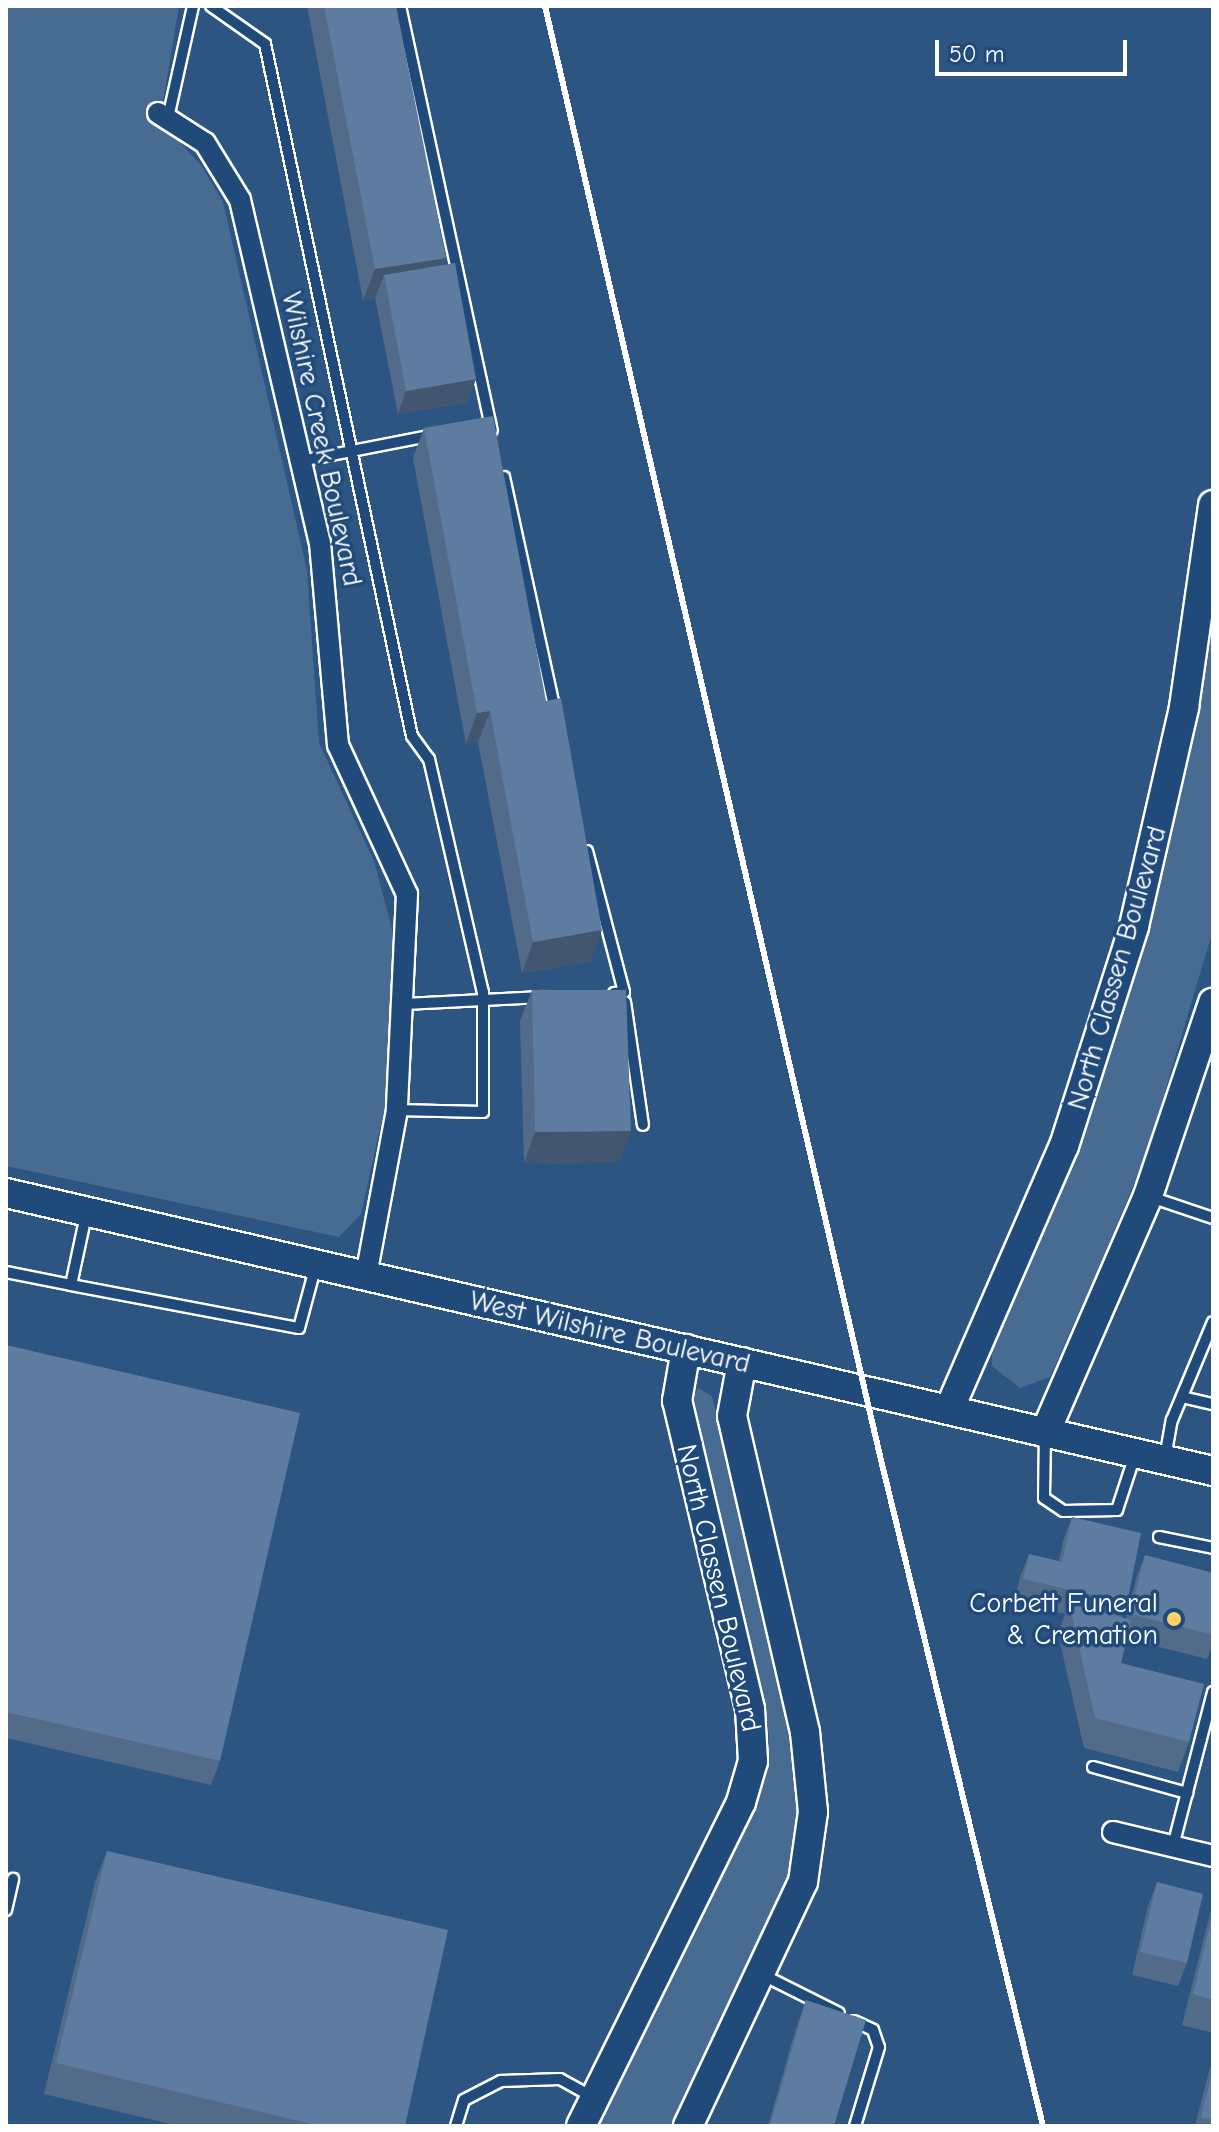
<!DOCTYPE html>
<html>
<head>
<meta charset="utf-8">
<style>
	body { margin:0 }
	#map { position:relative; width:1219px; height:2132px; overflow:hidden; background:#2c5582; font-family:"Comic Neue",sans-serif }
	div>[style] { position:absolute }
	.green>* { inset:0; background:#486b92 }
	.roads { filter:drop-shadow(2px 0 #fff) drop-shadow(-2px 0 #fff) drop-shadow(0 2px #fff) drop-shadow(0 -2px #fff) }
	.lane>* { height:10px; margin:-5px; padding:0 5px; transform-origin:5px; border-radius:5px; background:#1f4a7a }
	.street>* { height:20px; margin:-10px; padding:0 10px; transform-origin:10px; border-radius:10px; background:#1f4a7a }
	.secondary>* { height:28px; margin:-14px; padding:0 14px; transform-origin:14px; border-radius:14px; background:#1f4a7a }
	.rail>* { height:6px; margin:-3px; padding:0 3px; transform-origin:3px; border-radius:3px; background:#fff }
	.wall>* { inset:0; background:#516b89 }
	.shaded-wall>* { inset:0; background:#42576f }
	.building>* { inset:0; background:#5e7c9f }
	.dots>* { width:22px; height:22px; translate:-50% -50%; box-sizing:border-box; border:4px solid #1f4a7a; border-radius:50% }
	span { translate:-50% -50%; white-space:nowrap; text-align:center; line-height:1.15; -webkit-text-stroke:7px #1f4a7a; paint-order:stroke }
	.street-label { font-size:28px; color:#fff }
	.poi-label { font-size:28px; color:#fff }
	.right { translate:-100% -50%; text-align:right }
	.frame { position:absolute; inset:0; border:8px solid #fff; pointer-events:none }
	.scale { position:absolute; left:935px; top:40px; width:192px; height:36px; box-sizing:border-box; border:4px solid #fff; border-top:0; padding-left:10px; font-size:24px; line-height:28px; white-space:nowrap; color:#fff; -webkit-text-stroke:6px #1f4a7a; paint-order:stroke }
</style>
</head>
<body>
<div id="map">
	<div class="green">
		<i style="clip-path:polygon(6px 6px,179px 6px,160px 121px,201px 165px,223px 202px,307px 570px,319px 743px,374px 861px,396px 944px,393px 1070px,361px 1214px,339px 1237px,6px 1166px)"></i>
		<i style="clip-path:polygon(1213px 606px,1213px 930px,1146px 1155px,1099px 1267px,1050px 1377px,1020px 1388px,992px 1366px,992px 1347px,1061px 1187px,1129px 989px)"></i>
		<i style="clip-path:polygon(698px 1388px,712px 1396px,797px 1758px,803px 1811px,790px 1880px,672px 2126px,597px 2126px,767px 1755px,769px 1734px,692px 1400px)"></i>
	</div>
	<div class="roads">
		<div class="lane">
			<i style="left:211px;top:6px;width:66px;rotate:35.1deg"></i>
			<i style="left:265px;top:44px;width:707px;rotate:78.01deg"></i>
			<i style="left:412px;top:736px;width:29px;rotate:54deg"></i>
			<i style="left:429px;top:759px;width:239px;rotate:77deg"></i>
			<i style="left:483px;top:992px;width:120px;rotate:90deg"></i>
			<i style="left:483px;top:1112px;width:86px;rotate:-178.7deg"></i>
			<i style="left:400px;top:6px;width:434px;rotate:77.8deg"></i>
			<i style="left:168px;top:118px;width:115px;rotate:-77.4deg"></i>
			<i style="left:301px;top:461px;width:135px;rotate:-11.1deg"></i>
			<i style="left:504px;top:477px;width:239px;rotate:77.7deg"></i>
			<i style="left:587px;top:851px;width:146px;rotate:75.3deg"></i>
			<i style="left:624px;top:992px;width:10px;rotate:174deg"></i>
			<i style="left:625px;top:1002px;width:124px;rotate:81.7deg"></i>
			<i style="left:405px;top:1004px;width:137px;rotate:-2.9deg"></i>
			<i style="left:1151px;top:1197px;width:65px;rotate:18.7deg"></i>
			<i style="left:6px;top:1272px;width:66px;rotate:11.3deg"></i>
			<i style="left:71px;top:1285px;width:72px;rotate:-77.9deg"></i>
			<i style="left:71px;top:1285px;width:232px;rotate:10.7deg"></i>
			<i style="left:299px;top:1328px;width:65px;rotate:-74.9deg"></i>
			<i style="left:1182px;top:1397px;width:32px;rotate:13deg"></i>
			<i style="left:1045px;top:1434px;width:64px;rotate:90.9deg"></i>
			<i style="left:1044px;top:1498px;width:23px;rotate:34deg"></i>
			<i style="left:1063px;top:1511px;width:54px;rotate:-1.1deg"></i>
			<i style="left:1117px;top:1510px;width:58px;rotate:-71.9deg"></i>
			<i style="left:1165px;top:1458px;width:39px;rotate:-80deg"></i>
			<i style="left:1172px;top:1420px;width:106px;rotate:-67.3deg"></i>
			<i style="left:1159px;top:1537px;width:55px;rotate:11.5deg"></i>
			<i style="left:1093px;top:1767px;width:98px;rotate:15.5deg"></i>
			<i style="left:1173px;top:1846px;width:159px;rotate:-75.4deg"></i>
			<i style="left:6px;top:1910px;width:32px;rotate:-77deg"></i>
			<i style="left:761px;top:1974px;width:87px;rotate:26.6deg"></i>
			<i style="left:854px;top:2021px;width:21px;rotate:25deg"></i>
			<i style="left:873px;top:2030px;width:18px;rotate:71deg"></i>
			<i style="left:879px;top:2047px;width:83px;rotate:106.9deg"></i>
			<i style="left:456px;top:2126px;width:27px;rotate:-73deg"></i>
			<i style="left:464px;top:2100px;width:42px;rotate:-27.2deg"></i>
			<i style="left:501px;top:2081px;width:59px;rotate:-1.9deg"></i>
			<i style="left:560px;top:2079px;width:38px;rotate:29deg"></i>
		</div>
		<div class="street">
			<i style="left:158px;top:113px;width:56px;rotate:32.6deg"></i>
			<i style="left:205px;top:143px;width:67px;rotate:58.4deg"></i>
			<i style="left:240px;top:200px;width:352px;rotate:76.9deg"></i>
			<i style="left:320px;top:543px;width:203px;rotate:84.9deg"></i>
			<i style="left:338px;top:745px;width:164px;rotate:65.2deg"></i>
			<i style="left:407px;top:894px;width:216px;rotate:92.7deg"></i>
			<i style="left:397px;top:1110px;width:168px;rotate:100.6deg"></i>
			<i style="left:1113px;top:1832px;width:103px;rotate:13.5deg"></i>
		</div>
		<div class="secondary">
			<i style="left:6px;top:1193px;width:1239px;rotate:12.97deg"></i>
			<i style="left:949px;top:1410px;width:288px;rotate:-66.5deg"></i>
			<i style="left:1064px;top:1146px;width:231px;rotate:-72.3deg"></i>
			<i style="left:1134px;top:926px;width:225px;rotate:-77.1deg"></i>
			<i style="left:1184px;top:707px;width:204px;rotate:-81.8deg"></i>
			<i style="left:1045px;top:1433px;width:258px;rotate:-66.5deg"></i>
			<i style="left:1148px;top:1196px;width:204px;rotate:-71.4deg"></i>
			<i style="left:581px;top:2126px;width:361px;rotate:-63.7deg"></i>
			<i style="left:741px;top:1802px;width:43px;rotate:-73.7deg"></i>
			<i style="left:753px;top:1761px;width:52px;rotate:-93.3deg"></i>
			<i style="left:750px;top:1709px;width:317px;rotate:-103.3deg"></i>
			<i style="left:677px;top:1401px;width:53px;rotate:-80.2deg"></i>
			<i style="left:688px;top:2126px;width:270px;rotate:-64.8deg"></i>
			<i style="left:803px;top:1882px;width:71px;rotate:-81.9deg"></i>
			<i style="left:813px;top:1812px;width:80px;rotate:-95.7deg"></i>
			<i style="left:805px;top:1732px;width:324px;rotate:-103deg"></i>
			<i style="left:732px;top:1416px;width:55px;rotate:-79.5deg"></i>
		</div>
	</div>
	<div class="rail">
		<i style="left:545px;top:6px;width:1492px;rotate:76.99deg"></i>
		<i style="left:881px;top:1460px;width:685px;rotate:76.33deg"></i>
	</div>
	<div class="wall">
		<i style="clip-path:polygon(307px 6px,396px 6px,443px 265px,476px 379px,467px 402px,398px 414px,375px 298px,363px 300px)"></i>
		<i style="clip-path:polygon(424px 428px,546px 701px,591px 961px,522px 973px,478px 742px,466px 744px,413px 458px)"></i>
		<i style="clip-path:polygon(532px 990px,619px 1162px,524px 1163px,520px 1021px)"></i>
		<i style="clip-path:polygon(6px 1345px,220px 1761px,211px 1785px,6px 1738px)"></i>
		<i style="clip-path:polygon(1072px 1517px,1127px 1603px,1122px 1617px,1126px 1619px,1136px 1579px,1145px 1555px,1213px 1573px,1213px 1644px,1207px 1659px,1127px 1639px,1121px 1663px,1189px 1742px,1178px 1772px,1084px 1748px,1058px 1634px,1065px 1614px,1014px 1603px,1020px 1577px,1029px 1554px,1059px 1561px,1063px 1541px)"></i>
		<i style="clip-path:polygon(107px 1851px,405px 2126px,179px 2126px,44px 2094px,95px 1882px)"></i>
		<i style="clip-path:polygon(1157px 1882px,1187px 1963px,1178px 1986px,1132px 1975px,1148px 1906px)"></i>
		<i style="clip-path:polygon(1213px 1902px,1213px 2033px,1182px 2025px)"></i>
		<i style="clip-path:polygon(806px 2000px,834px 2126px,768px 2126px,795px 2031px)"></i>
		<i style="clip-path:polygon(1213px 2061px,1213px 2126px,1195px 2126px,1209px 2071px)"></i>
	</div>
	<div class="shaded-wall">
		<i style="clip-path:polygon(446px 258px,434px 289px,384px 275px,375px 298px,363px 300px,375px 269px)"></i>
		<i style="clip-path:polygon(476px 379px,467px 402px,398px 414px,406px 391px)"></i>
		<i style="clip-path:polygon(490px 711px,478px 742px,466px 744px,477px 713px)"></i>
		<i style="clip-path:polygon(602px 930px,591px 961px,522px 973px,533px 942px)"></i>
		<i style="clip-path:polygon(631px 1131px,619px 1162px,524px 1163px,535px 1132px)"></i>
	</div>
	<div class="building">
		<i style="clip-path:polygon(324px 6px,396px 6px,446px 258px,375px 269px)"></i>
		<i style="clip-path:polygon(455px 263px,476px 379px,406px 391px,384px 275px)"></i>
		<i style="clip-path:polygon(493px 416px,546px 701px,561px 698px,602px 930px,533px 942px,490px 711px,477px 713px,424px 428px)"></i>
		<i style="clip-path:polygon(532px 990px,626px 990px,631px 1131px,535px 1132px)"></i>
		<i style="clip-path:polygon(6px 1345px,300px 1413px,220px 1761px,6px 1712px)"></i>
		<i style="clip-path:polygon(1072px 1517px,1141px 1533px,1127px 1603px,1023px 1579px,1029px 1554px,1062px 1562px)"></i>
		<i style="clip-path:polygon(1145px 1555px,1213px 1573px,1213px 1635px,1130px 1614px)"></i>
		<i style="clip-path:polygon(1069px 1603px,1131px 1620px,1121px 1663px,1204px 1684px,1189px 1742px,1095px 1718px)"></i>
		<i style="clip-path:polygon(107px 1851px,448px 1930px,405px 2126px,320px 2126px,56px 2063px)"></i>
		<i style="clip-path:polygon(1157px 1882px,1203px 1894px,1187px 1963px,1140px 1952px)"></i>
		<i style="clip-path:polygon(1213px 1913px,1213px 2000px,1193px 1994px)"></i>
		<i style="clip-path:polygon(806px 2000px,866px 2020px,834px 2126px,770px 2126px)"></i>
		<i style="clip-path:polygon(1213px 2069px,1213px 2120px,1201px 2117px)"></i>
	</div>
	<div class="dots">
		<i style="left:1174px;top:1619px;background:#ffd166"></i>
	</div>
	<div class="street-label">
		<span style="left:322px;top:439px;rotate:78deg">Wilshire Creek Boulevard</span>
		<span style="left:1117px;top:968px;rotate:-74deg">North Classen Boulevard</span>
		<span style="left:610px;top:1332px;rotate:13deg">West Wilshire Boulevard</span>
		<span style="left:719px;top:1588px;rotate:77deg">North Classen Boulevard</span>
	</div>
	<div class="poi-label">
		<span class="right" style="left:1158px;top:1619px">Corbett Funeral<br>&amp; Cremation</span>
	</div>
	<div class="frame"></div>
	<div class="scale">50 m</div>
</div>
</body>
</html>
